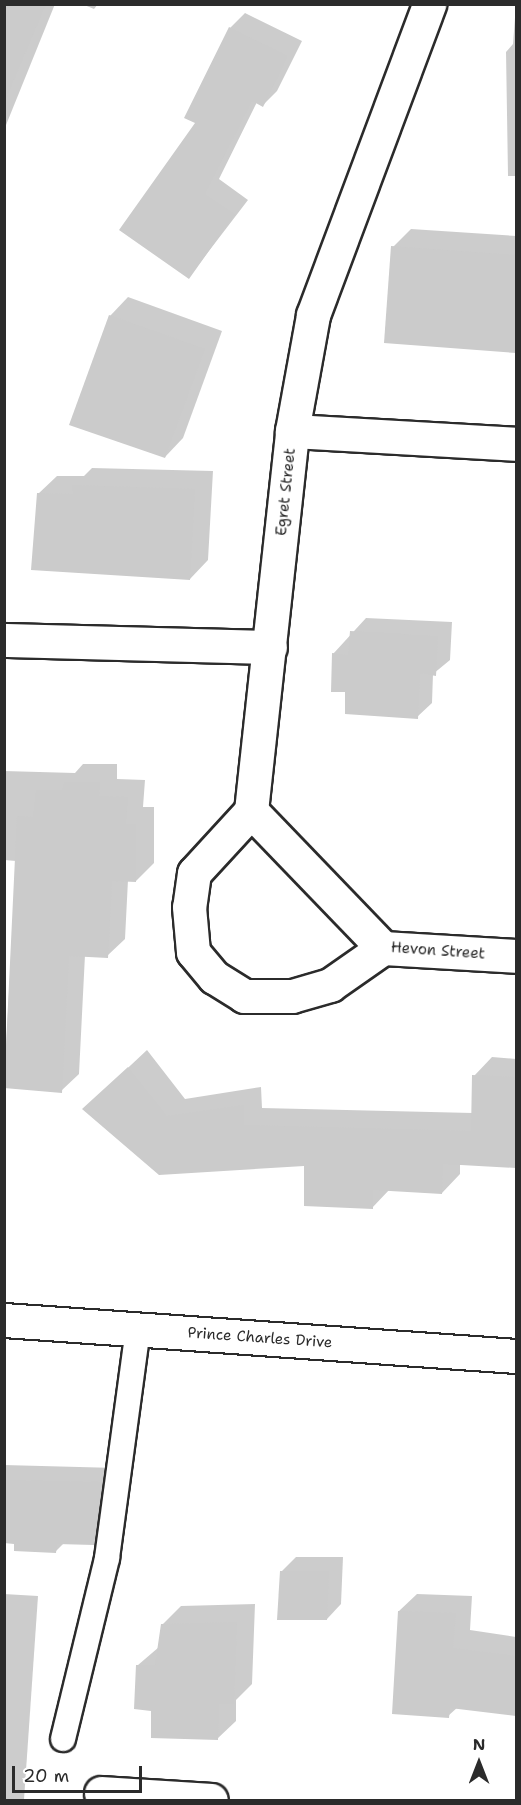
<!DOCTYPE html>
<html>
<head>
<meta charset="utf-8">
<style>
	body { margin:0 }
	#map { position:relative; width:521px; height:1805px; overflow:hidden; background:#fff; font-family:"Shantell Sans",sans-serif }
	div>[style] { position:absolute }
	.shadow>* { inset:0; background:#0003 }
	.building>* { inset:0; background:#cbcbcb }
	.roads { filter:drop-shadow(2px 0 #2b2b2b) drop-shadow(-2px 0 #2b2b2b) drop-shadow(0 2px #2b2b2b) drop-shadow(0 -2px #2b2b2b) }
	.service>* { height:24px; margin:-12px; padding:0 12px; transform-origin:12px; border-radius:12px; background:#fff }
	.minor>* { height:33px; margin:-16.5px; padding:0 16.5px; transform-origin:16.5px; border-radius:16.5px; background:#fff }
	.trunk>* { height:33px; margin:-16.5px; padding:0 16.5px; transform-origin:16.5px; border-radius:16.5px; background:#fff }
	span { translate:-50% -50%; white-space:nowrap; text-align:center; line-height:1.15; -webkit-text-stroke:5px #fff; paint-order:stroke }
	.street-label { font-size:15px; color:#2b2b2b }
	.frame { position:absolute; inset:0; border:6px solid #2b2b2b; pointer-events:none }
	.north { position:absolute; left:449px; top:1733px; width:60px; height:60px; -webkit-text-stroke:4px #fff; paint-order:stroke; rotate:0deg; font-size:16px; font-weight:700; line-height:24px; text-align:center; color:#2b2b2b }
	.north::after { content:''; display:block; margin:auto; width:21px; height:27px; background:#2b2b2b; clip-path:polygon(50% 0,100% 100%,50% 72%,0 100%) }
	.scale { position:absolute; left:12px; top:1766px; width:130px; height:27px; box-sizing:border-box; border:3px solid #2b2b2b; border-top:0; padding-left:8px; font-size:18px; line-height:21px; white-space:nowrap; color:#2b2b2b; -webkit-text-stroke:4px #fff; paint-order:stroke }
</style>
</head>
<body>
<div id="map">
	<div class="shadow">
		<i style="clip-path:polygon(4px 4px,55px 4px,4px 130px)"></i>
		<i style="clip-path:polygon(82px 4px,98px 4px,94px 9px)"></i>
		<i style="clip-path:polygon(516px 4px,516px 176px,508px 176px,506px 52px,513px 44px)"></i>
		<i style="clip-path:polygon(245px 13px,302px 41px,277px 91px,263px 105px,257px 102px,219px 179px,248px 200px,189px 277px,197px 122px,186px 117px,230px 28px)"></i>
		<i style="clip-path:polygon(411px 229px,516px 236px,516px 351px,385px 342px,393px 247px)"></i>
		<i style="clip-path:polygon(128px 297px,222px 331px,183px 438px,165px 457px,110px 316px)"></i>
		<i style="clip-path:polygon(92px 468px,213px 471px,208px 560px,190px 579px,38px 494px,57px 476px,84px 476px)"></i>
		<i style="clip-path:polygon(366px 618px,452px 622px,450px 660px,433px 674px,432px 703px,417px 717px,346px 691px,333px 654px)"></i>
		<i style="clip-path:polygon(4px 698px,5px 698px,4px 747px)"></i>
		<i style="clip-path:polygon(83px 764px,117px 764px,117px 779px,145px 780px,143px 807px,154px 807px,154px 863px,136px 881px,128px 880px,125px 939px,107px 956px,85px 955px,79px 1074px,61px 1091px,4px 1087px,16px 861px,4px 860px,4px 771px,75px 773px)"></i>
		<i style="clip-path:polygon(147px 1050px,185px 1099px,261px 1087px,262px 1108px,473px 1113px,474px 1076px,492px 1057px,516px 1059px,516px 1166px,460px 1163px,460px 1174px,442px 1193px,390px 1189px,372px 1208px,305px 1165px,84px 1109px)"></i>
		<i style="clip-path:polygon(4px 1465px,117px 1468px,108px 1529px,94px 1544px,65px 1542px,55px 1552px,4px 1541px)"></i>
		<i style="clip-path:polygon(296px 1557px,343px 1557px,341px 1604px,327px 1619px,282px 1571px)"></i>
		<i style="clip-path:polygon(4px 1594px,38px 1596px,24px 1800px,4px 1800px)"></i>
		<i style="clip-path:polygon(417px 1594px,472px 1596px,470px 1630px,516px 1637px,516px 1714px,458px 1707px,448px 1716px,399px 1611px)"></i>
		<i style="clip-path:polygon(255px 1604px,252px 1684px,236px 1700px,236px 1721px,217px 1739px,153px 1709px,138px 1665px,159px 1647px,162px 1625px,181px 1606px)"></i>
	</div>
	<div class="building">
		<i style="clip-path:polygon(4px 4px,46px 4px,5px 101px,4px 101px)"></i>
		<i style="clip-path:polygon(229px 27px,288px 56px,263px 107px,252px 101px,205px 194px,235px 214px,189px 279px,119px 230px,195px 123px,184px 118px)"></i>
		<i style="clip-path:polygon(391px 246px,516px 255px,516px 353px,384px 343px)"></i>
		<i style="clip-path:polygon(109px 315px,205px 349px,165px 458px,69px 425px)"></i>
		<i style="clip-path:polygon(72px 485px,195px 489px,190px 580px,31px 570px,37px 493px,73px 494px)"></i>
		<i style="clip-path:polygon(350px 631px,438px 636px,436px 676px,420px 673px,418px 719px,345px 714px,345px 692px,331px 692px,332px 653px,348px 655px)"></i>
		<i style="clip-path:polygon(64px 782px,100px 782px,99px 796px,128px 797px,126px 824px,136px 824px,136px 882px,112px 881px,108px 958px,69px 956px,62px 1093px,4px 1088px,17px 816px,33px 817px,36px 790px,62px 790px)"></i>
		<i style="clip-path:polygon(128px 1067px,167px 1116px,244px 1105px,244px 1125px,471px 1131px,472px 1075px,516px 1077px,516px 1168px,443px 1164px,442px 1194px,373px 1190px,373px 1209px,304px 1206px,304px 1166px,159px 1175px,82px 1109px)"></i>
		<i style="clip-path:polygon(4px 1480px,103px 1482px,94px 1545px,57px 1544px,56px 1553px,14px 1551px,14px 1544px,4px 1543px)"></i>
		<i style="clip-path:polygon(280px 1571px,329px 1571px,327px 1620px,277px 1620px)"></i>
		<i style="clip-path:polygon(398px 1611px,456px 1613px,453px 1648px,516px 1656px,516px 1716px,450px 1708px,449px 1718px,392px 1714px)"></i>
		<i style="clip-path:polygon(237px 1622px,234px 1704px,219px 1704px,218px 1740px,151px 1738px,151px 1711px,134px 1709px,136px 1665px,155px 1665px,161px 1624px)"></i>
	</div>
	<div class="roads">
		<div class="service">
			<i style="left:63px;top:1739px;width:186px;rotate:-76.3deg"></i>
			<i style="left:107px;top:1558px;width:230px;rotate:-82.3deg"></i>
		</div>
		<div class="minor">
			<i style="left:292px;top:431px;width:224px;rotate:3.3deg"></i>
			<i style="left:4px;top:640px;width:266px;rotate:1.5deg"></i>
			<i style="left:251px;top:811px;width:84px;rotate:132.6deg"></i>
			<i style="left:194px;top:873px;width:34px;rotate:98deg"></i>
			<i style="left:189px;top:907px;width:45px;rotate:84.9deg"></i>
			<i style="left:193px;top:952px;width:33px;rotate:50deg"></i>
			<i style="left:214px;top:977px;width:36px;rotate:32deg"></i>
			<i style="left:244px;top:996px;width:48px"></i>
			<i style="left:292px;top:996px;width:40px;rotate:-16deg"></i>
			<i style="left:330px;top:985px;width:65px;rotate:-34.9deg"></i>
			<i style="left:383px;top:948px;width:133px;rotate:3.4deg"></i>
			<i style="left:383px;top:948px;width:190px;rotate:-133.9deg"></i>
			<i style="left:251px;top:811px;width:382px;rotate:-83.8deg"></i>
			<i style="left:292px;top:431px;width:118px;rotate:-79.7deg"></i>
			<i style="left:313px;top:315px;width:332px;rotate:-69.5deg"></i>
			<i style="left:101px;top:1793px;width:110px;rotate:3.6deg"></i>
		</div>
		<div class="trunk">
			<i style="left:4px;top:1320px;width:513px;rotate:4.02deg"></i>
		</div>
	</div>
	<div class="street-label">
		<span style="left:286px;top:492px;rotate:-84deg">Egret Street</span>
		<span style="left:438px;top:951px;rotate:4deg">Hevon Street</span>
		<span style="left:260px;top:1338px;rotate:4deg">Prince Charles Drive</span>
	</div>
	<div class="frame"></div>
	<div class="north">N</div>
	<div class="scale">20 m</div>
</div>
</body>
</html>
